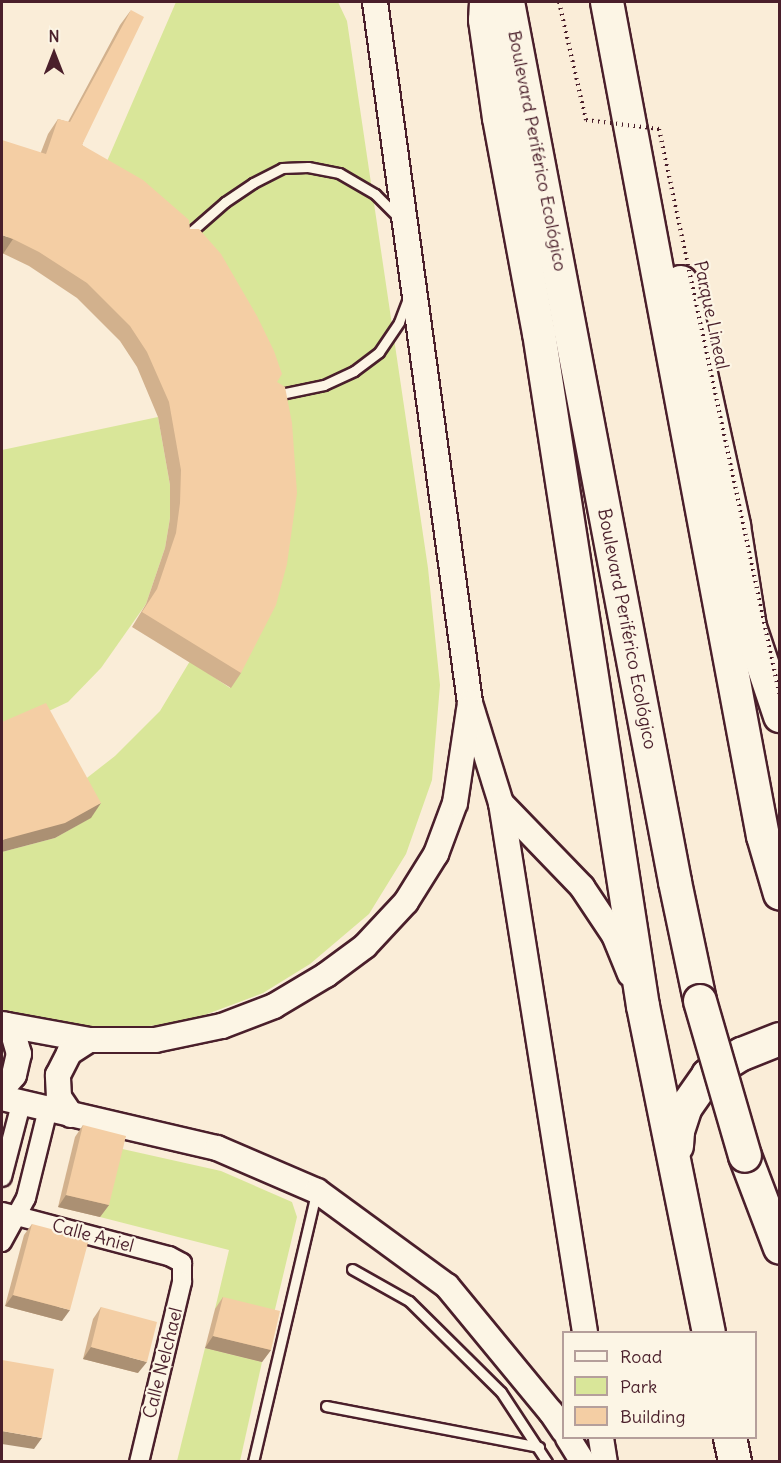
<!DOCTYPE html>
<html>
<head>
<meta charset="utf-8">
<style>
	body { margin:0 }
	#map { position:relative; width:781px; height:1463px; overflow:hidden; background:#faedd8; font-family:Delius,sans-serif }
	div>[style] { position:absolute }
	.green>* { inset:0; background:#d9e699 }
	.roads { filter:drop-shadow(2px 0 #4a1f2b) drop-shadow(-2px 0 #4a1f2b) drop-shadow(0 2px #4a1f2b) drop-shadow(0 -2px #4a1f2b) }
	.service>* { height:9px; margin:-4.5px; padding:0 4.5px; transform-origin:4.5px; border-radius:4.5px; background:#fcf5e5 }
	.minor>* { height:18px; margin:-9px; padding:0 9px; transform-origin:9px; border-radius:9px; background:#fcf5e5 }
	.tertiary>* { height:24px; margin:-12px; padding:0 12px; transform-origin:12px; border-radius:12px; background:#fcf5e5 }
	.trunk>* { height:32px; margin:-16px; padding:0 16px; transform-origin:16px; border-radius:16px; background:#fcf5e5 }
	.path-bridge>* { height:4px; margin-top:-2px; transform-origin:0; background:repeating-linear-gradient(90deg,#4a1f2b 0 1.5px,transparent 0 6px) }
	.bridges { filter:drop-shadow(2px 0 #4a1f2b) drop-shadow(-2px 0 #4a1f2b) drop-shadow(0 2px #4a1f2b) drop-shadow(0 -2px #4a1f2b) }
	.trunk-bridge>* { height:32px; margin:-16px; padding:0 16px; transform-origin:16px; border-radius:16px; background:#fcf5e5 }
	.wall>* { inset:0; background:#d2b18d }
	.shaded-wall>* { inset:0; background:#ab9073 }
	.building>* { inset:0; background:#f4cea4 }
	span { translate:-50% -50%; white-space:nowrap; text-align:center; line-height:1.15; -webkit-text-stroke:4.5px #fcf5e5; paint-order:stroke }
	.street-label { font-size:18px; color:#4a1f2b }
	.frame { position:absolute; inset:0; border:3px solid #4a1f2b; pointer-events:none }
	.legend { position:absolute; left:562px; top:1331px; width:195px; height:108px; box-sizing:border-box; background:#fcf5e5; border:2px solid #b59f9b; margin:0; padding:8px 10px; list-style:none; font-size:18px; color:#4a1f2b }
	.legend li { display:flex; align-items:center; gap:12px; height:30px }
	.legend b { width:30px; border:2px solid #b59f9b }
	.north { position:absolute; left:24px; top:24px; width:60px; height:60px; -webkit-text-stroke:4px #fcf5e5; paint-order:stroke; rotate:0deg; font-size:16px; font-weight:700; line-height:24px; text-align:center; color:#4a1f2b }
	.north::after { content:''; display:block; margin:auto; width:21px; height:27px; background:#4a1f2b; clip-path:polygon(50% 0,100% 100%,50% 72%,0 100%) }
</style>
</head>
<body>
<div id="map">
	<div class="green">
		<i style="clip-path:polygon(176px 2px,338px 2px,347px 21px,428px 568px,440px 685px,432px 780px,406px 854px,369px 914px,310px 964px,263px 993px,186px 1022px,93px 1032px,2px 1014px,2px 852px,55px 838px,90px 818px,74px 788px,115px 756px,160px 711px,190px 661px,230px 688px,101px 175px)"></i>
		<i style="clip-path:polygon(158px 417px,170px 485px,170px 518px,165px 548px,146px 604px,101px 668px,68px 702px,2px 733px,2px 450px)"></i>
		<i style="clip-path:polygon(118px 1148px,221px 1171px,292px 1202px,297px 1217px,272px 1322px,215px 1309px,229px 1250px,100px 1217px)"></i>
		<i style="clip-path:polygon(205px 1348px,262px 1362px,240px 1461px,177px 1461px)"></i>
	</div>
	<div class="roads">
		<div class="service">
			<i style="left:185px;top:237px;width:53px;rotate:-41.2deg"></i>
			<i style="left:225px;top:202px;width:34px;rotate:-34deg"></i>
			<i style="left:253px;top:183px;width:33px;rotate:-27deg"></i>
			<i style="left:282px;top:168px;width:26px;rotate:-2deg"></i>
			<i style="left:308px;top:167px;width:32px;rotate:11deg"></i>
			<i style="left:339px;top:173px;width:42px;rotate:30.3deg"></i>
			<i style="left:375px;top:194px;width:34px;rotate:45deg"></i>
			<i style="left:276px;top:395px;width:49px;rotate:-11.8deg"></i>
			<i style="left:324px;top:385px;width:33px;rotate:-25deg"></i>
			<i style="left:354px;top:371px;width:31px;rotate:-37deg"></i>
			<i style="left:379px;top:352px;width:36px;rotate:-56deg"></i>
			<i style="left:399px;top:322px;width:26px;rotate:-69deg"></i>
			<i style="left:352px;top:1269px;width:65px;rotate:29.3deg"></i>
			<i style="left:409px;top:1301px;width:129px;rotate:44.7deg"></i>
			<i style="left:501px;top:1392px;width:84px;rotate:56.7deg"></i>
			<i style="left:326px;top:1406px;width:217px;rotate:10.9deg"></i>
			<i style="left:253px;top:1462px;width:275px;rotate:-76.8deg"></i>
		</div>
		<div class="minor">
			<i style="left:2px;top:1177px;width:75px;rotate:-75.4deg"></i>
			<i style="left:2px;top:1212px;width:173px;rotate:14.8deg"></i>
			<i style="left:169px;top:1256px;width:15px;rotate:28deg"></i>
			<i style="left:182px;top:1263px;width:19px;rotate:90deg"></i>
			<i style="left:182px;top:1282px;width:185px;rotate:103.4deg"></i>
			<i style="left:2px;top:1242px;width:50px;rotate:-61.4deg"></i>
			<i style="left:26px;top:1198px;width:92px;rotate:-76.1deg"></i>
		</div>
		<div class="tertiary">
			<i style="left:375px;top:2px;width:707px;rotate:82.28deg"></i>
			<i style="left:470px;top:703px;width:105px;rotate:72.8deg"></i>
			<i style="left:501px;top:803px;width:536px;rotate:80.98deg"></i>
			<i style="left:501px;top:803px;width:117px;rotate:46deg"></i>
			<i style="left:582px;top:887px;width:58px;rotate:56.3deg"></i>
			<i style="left:614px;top:935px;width:42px;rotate:67.7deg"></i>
			<i style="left:2px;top:1024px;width:88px;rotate:10.4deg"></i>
			<i style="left:89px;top:1040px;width:66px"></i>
			<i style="left:155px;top:1040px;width:68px;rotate:-11.8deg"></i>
			<i style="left:222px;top:1026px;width:56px;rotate:-21deg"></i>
			<i style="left:274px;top:1006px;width:61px;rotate:-30.8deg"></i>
			<i style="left:326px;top:975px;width:49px;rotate:-36.6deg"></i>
			<i style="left:365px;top:946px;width:60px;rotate:-47deg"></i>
			<i style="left:406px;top:902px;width:57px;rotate:-58deg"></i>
			<i style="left:436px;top:854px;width:54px;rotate:-69.6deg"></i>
			<i style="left:455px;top:803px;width:95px;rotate:-81.5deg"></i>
			<i style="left:2px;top:1089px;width:18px;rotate:-49deg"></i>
			<i style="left:14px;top:1075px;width:22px;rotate:-77deg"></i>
			<i style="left:19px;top:1054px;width:22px;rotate:-106deg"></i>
			<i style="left:13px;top:1033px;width:11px;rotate:-131deg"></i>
			<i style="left:2px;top:1098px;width:221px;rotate:13.1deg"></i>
			<i style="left:217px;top:1148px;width:109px;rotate:23.3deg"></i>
			<i style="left:317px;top:1191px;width:161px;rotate:36.2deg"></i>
			<i style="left:447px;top:1286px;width:163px;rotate:50.5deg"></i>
			<i style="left:551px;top:1412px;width:23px;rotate:56deg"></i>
			<i style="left:71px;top:1115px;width:22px;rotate:-124deg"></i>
			<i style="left:59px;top:1097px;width:22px;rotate:-93deg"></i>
			<i style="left:58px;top:1075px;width:25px;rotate:-63deg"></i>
			<i style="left:69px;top:1053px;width:24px;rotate:-33deg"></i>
			<i style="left:568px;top:1438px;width:28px;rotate:58deg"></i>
			<i style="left:601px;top:1438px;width:24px;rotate:81deg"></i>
		</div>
		<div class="trunk">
			<i style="left:486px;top:2px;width:18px;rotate:93deg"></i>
			<i style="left:485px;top:20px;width:99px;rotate:81.9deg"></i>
			<i style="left:499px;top:118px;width:219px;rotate:79.5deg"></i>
			<i style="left:539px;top:333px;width:681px;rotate:81.22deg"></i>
			<i style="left:643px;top:1006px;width:333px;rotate:78.6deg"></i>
			<i style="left:508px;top:2px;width:896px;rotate:79.25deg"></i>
			<i style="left:675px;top:882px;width:122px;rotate:78.1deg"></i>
			<i style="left:607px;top:2px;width:848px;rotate:79.41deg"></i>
			<i style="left:763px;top:836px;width:60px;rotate:73.7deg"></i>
			<i style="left:681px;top:282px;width:250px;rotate:77.7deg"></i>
			<i style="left:734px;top:526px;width:102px;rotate:81deg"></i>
			<i style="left:750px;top:627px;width:94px;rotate:71.4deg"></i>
			<i style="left:677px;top:1146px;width:15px;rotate:-86deg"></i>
			<i style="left:678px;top:1131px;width:25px;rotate:-72deg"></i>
			<i style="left:686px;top:1107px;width:39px;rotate:-55deg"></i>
			<i style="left:708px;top:1075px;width:40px;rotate:-32deg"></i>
			<i style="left:742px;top:1054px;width:41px;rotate:-21.5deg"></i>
			<i style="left:745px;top:1156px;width:98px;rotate:69.2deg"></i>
			<i style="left:730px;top:1438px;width:25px;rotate:78deg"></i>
		</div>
	</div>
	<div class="path-bridge">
		<i style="left:559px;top:2px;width:121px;rotate:77.1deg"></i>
		<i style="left:586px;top:120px;width:74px;rotate:7deg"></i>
		<i style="left:659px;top:129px;width:581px;rotate:77.97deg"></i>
	</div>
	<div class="bridges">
		<div class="trunk-bridge">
			<i style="left:700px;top:1001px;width:161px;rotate:73.8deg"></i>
		</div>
	</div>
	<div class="wall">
		<i style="clip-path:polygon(131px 10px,82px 145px,190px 229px,277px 382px,241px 673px,231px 688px,132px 627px,146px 604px,165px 548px,170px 518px,170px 485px,158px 417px,137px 367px,120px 341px,77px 298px,29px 266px,2px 253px,48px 134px,58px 119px,68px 122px,120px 25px)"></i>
		<i style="clip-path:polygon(83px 1125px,109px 1205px,100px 1217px,58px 1207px,75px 1137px)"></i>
		<i style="clip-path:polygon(32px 1224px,62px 1321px,5px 1306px,24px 1235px)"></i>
		<i style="clip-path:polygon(223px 1297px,271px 1350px,262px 1362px,205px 1348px,215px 1309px)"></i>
		<i style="clip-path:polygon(101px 1307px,138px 1373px,83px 1359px,93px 1319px)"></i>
	</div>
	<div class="shaded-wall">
		<i style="clip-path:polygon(2px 235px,13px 239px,3px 254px,2px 253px)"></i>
		<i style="clip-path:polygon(101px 803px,91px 818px,55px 838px,2px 852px,2px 840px)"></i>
		<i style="clip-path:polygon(66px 1195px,109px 1205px,100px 1217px,58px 1207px)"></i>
		<i style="clip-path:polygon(13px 1295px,70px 1310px,62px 1321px,5px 1306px)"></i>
		<i style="clip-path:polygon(213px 1336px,271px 1350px,262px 1362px,205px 1348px)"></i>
		<i style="clip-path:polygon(91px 1347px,147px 1362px,138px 1373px,83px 1359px)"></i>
		<i style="clip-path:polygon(2px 1431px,42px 1438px,34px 1449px,2px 1444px)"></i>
	</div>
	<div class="building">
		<i style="clip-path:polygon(131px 10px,144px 17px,82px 145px,143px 180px,189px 220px,190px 229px,199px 229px,221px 254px,257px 316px,274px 351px,282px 374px,277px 382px,285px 387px,292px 423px,297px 493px,287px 564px,276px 605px,241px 673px,142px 612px,157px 589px,176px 533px,180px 503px,181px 470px,169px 402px,147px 352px,130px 326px,87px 283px,39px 252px,13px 239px,2px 235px,2px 140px,46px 154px,58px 119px,70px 122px)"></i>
		<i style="clip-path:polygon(46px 703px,101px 803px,65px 823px,2px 840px,2px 722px)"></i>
		<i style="clip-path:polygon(83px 1125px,126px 1136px,109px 1205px,66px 1195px)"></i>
		<i style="clip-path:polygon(32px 1224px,89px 1239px,70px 1310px,13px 1295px)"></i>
		<i style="clip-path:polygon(223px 1297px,280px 1311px,271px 1350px,213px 1336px)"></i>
		<i style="clip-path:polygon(101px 1307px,157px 1322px,147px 1362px,91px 1347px)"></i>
		<i style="clip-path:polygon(2px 1360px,54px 1369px,42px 1438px,2px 1431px)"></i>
	</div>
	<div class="street-label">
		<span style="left:537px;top:151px;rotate:79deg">Boulevard Periférico Ecológico</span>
		<span style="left:711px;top:315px;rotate:78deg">Parque Lineal</span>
		<span style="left:627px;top:629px;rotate:79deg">Boulevard Periférico Ecológico</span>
		<span style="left:93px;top:1236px;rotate:15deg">Calle Aniel</span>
		<span style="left:163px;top:1363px;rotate:-76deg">Calle Nelchael</span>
	</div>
	<div class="frame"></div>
	<ul class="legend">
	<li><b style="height:8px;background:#fcf5e5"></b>Road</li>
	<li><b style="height:16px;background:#d9e699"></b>Park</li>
	<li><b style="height:16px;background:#f4cea4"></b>Building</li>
	</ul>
	<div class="north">N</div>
</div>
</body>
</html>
